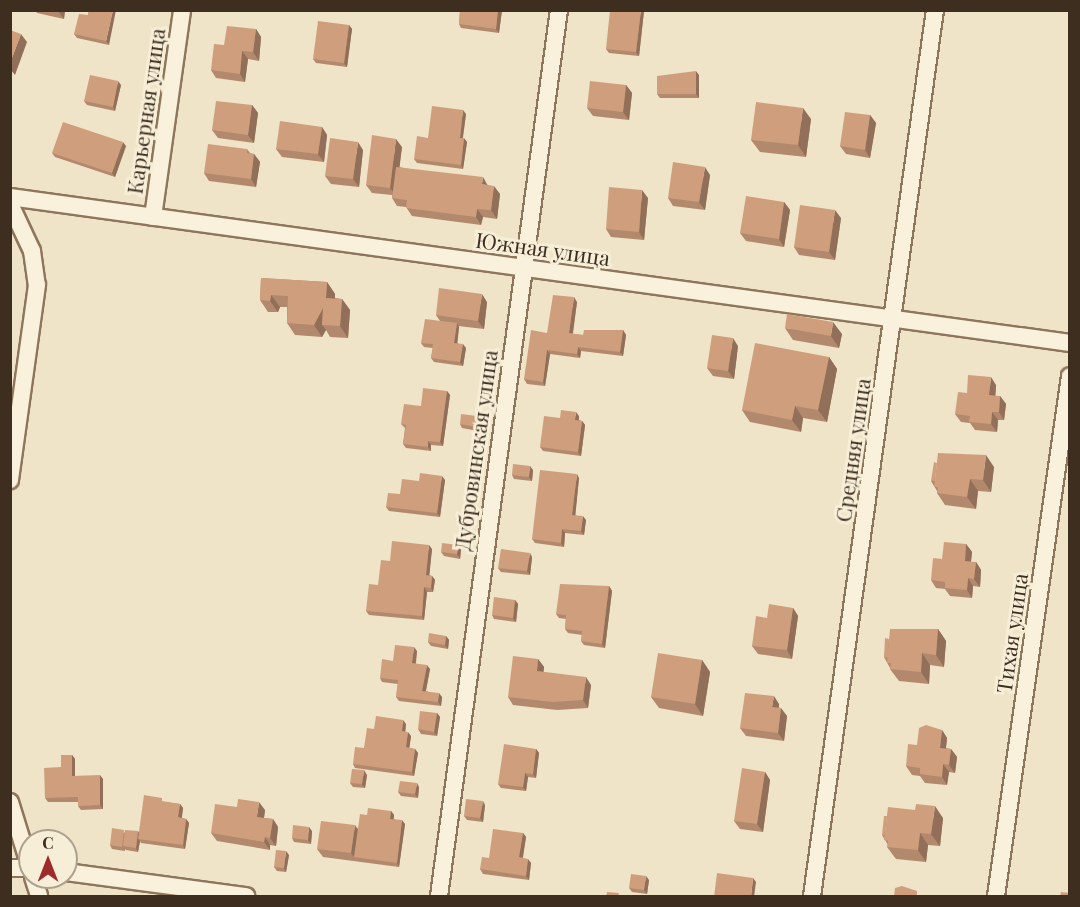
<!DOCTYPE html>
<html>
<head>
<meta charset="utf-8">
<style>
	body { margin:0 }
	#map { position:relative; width:1080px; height:907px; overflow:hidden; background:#f0e4c8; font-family:"Playfair Display",serif }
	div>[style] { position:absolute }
	.roads { filter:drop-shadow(2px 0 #8d765c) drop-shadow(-2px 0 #8d765c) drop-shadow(0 2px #8d765c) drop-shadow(0 -2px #8d765c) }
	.street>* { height:16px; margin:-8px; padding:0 8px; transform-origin:8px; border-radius:8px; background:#faf1dc }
	.wall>* { inset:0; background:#b2896c }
	.shaded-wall>* { inset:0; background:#916f58 }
	.building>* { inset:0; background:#cf9f7d }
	span { translate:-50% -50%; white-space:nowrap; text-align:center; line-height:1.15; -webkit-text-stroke:6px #f7eed8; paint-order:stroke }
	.street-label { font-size:21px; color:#3d2e20 }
	.frame { position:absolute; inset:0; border:12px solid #3d2e20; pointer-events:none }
	.north { position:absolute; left:18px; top:829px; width:60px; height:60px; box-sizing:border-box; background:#f7eed8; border:2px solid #ada18e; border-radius:50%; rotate:0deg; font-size:16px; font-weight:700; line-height:24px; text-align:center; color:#3d2e20 }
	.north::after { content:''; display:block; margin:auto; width:21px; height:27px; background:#9e2a2b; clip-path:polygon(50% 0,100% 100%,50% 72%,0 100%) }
</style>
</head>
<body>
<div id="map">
	<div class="roads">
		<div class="street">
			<i style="left:10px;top:197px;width:1070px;rotate:7.84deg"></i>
			<i style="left:10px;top:204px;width:52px;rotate:64.9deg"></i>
			<i style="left:32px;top:251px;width:34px;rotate:82deg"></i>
			<i style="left:37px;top:285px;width:197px;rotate:97.9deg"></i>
			<i style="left:153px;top:217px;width:209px;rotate:-82deg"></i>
			<i style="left:10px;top:802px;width:68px;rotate:72.9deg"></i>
			<i style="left:10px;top:868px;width:20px"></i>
			<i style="left:66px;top:872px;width:182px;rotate:7.6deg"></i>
			<i style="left:33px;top:877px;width:20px;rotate:72deg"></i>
			<i style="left:439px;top:896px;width:894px;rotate:-82.29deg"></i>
			<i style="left:812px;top:896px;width:894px;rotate:-82.1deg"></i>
			<i style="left:996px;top:896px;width:525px;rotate:-81.9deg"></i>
		</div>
	</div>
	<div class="wall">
		<i style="clip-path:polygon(35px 10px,65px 10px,64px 19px,37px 13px)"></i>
		<i style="clip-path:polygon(89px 10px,109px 45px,77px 38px,74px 34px,88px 15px)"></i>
		<i style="clip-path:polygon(453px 10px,502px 10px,499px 33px,461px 28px,459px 24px,460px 11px)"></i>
		<i style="clip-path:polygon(644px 11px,639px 56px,609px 53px,606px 49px)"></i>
		<i style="clip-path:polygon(349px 25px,352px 29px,347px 67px,316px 63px,313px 59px)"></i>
		<i style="clip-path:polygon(256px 29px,261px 37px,259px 61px,248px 59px,245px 82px,216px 78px,211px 70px,224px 45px)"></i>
		<i style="clip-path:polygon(699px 75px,699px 98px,660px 98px,657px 94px)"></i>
		<i style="clip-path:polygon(121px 85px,115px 111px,87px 105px,84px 101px)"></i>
		<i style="clip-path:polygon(626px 85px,632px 93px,629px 120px,593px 116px,587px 108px)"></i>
		<i style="clip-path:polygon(252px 105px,258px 113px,254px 143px,218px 138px,212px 130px)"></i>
		<i style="clip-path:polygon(466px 114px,463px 138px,467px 142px,463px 169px,417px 163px,414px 159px,428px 138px)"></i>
		<i style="clip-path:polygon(870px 115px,876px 123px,870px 158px,846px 154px,840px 146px)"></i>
		<i style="clip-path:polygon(811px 119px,806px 157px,760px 152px,751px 140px)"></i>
		<i style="clip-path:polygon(322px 127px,327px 135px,324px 162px,282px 157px,276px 149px)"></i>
		<i style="clip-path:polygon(126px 146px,115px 177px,55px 157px,52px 153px)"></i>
		<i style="clip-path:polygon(402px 147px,399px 167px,488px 185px,500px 194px,497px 219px,483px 217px,481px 225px,412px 216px,406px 207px,397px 206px,392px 198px,392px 195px,372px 193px,366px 185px)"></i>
		<i style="clip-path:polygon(247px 149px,250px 153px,254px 154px,260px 162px,256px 187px,209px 181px,204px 173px)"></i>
		<i style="clip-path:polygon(363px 150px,359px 187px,331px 184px,325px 176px)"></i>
		<i style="clip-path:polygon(710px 175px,705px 210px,673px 206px,668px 198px)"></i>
		<i style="clip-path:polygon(648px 198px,644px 240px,611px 237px,606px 229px)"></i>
		<i style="clip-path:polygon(784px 202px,790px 210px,784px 247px,746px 241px,740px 233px)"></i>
		<i style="clip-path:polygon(841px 218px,835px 260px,799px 255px,794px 247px)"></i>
		<i style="clip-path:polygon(261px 278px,327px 282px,335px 294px,335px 298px,342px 299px,350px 310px,348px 338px,330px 337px,326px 330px,322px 337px,295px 335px,287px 323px,287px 307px,280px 307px,278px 312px,268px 312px,260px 300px)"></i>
		<i style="clip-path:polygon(487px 302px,484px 329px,458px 326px,459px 327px,457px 343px,466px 348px,463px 366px,434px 362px,431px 358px,433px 348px,424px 347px,421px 343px,440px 321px,436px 315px)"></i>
		<i style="clip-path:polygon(577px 302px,573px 334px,583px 335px,623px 330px,626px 335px,623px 356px,581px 351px,580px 358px,550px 354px,545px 386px,527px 384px,524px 379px,547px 333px)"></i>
		<i style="clip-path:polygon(785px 328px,842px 334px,839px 348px,793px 340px)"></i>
		<i style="clip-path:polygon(738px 346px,734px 379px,713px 376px,707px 368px)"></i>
		<i style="clip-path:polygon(829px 357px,837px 369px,827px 422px,803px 418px,801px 432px,750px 422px,742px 410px)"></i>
		<i style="clip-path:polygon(996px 385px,995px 396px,1000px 396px,1006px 404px,1004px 420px,998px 420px,997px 432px,975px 430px,970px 423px,961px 422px,955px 414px,967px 393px)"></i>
		<i style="clip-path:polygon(447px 391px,450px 395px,443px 446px,431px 445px,431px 451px,406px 448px,403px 444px,405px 428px,401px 424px,421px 406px)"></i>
		<i style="clip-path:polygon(477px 416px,479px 420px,478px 431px,462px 428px,460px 424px)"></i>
		<i style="clip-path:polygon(579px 416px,579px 420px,582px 421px,585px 425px,581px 456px,543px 451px,540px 447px,560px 418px)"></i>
		<i style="clip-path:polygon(994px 467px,991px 492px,978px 491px,976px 509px,945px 505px,937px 493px,937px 491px,931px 481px)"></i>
		<i style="clip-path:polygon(533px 470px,532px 481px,514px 479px,512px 475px)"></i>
		<i style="clip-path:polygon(579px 478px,575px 515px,586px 520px,584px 535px,565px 533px,564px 547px,535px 543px,532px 539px)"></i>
		<i style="clip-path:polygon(445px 480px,440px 517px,389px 511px,386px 507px,400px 494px,419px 481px)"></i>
		<i style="clip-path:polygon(966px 544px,972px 552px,971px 562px,976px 562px,981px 570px,980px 587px,973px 586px,972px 598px,950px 596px,945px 589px,936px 588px,931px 580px,942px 559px)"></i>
		<i style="clip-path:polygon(458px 545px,461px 550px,460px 559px,444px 556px,441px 552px)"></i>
		<i style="clip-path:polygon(432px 549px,429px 575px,432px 576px,435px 580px,433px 592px,427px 592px,424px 620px,369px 615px,366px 611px,390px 561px)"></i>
		<i style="clip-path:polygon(532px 557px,530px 575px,501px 572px,498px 568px)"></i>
		<i style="clip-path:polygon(609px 586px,612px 591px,605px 648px,584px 645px,581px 641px,582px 635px,568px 633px,565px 629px,566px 619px,559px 618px,556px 614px)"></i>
		<i style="clip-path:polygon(515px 600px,518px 604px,516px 622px,494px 619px,492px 615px)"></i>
		<i style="clip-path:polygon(793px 608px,798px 616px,792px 659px,758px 654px,752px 646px,767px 618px)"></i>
		<i style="clip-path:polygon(938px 629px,946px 641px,944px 667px,930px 665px,929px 684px,899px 681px,890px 669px,890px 668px,884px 657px,889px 639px)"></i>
		<i style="clip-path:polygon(446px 636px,449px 640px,448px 649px,431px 646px,428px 642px)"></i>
		<i style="clip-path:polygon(417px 651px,416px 664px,430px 669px,426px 691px,442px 697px,441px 706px,399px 701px,396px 697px,398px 684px,382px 682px,380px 678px)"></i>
		<i style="clip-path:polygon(538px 659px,544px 667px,543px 672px,591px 685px,588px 708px,557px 710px,513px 705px,508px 697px)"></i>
		<i style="clip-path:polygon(702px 660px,710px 672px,703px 716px,659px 708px,651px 697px)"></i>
		<i style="clip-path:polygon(779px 704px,779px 707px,787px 716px,784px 741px,746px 736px,740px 728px)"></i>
		<i style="clip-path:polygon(437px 713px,440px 717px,437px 736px,421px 734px,418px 729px)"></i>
		<i style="clip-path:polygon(406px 724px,405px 732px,411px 736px,409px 748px,415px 749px,418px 753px,414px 776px,355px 768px,353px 764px,364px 748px,374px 729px)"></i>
		<i style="clip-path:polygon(942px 730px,947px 738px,946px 748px,951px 749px,957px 757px,955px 773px,949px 772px,947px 785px,925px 783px,920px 776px,912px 775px,906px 766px,917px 745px)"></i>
		<i style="clip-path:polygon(536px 749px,539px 753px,536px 778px,528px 777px,526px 791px,501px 788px,498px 784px)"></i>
		<i style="clip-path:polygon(72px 755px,75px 759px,75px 776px,103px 779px,103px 809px,81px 810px,78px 806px,78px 802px,48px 802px,45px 798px,61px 767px)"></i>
		<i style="clip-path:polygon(765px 772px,770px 780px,763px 832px,740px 829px,734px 821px)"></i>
		<i style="clip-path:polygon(367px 775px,365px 788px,353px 787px,350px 783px)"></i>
		<i style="clip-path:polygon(419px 787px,418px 798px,401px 796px,398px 792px)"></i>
		<i style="clip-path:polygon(165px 802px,180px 804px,183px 808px,182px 818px,186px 819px,189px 823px,185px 849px,141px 843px,140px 841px,138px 852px,126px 850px,125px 849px,125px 851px,112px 849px,110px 845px,125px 832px,139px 833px)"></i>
		<i style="clip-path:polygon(485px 805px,483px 822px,467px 820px,464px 816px)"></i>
		<i style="clip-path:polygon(265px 810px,264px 818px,273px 819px,278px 827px,276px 846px,270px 845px,270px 850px,217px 841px,211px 833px)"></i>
		<i style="clip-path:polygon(391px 811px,394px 815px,394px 819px,405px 824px,399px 867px,323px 857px,317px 849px,357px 829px,367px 815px)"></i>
		<i style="clip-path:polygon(943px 818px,940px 846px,928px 845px,926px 862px,896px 859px,887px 847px,888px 845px,882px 835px)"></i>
		<i style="clip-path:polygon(312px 831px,311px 844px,294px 842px,292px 838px)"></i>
		<i style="clip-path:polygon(523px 833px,526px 837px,523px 858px,531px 863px,529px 880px,483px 874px,480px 869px,489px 858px)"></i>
		<i style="clip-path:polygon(289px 855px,286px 872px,277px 871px,274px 867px)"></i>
		<i style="clip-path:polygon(649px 880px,647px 894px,632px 892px,629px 888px)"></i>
	</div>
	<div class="shaded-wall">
		<i style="clip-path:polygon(58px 10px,65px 10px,64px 19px,58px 11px)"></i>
		<i style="clip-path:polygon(113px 10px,116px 10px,109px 45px,106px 41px)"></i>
		<i style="clip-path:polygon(498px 10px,502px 10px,499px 33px,496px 29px)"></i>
		<i style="clip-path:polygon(641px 10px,644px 11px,639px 56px,636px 52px)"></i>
		<i style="clip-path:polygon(349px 25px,352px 29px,347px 67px,344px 63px)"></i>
		<i style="clip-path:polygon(256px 29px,261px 37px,259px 61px,253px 52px)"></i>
		<i style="clip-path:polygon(21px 34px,27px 42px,15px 75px,10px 69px,10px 63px)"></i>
		<i style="clip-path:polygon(242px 51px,248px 59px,245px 82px,240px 74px)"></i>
		<i style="clip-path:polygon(696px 71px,699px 75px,699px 98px,696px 94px)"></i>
		<i style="clip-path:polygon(118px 81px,121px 85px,115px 111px,113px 107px)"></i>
		<i style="clip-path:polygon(626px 85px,632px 93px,629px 120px,623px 112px)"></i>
		<i style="clip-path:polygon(252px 105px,258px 113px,254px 143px,248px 135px)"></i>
		<i style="clip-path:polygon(803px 108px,811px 119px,806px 157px,798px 145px)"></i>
		<i style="clip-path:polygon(463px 110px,466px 114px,462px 142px,460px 138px)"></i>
		<i style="clip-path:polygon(870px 115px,876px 123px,870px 158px,865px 150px)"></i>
		<i style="clip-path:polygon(322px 127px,327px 135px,324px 162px,318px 154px)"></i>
		<i style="clip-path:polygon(464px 138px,467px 142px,463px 169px,461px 165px)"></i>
		<i style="clip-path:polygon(396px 139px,402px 147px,396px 196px,390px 188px)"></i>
		<i style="clip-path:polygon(123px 142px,126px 146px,115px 177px,112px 173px)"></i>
		<i style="clip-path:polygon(358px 142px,363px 150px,359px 187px,353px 179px)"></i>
		<i style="clip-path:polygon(254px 154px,260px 162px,256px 187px,251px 179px)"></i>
		<i style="clip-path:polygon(705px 167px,710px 175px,705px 210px,699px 202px)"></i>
		<i style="clip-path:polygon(483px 177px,488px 186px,482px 184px)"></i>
		<i style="clip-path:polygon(494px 186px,500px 194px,497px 219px,491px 210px)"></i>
		<i style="clip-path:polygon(642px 190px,648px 198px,644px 240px,639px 232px)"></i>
		<i style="clip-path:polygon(784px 202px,790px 210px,784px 247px,779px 239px)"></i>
		<i style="clip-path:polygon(477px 209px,483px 217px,481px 225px,476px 217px)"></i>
		<i style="clip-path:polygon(835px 210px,841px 218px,835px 260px,829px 252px)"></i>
		<i style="clip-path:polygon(327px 282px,335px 294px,335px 310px,326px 298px)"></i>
		<i style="clip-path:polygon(482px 294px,487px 302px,484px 329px,478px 321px)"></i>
		<i style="clip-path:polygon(271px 295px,280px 307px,278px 312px,270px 301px)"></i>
		<i style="clip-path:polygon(574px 297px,577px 302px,572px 337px,569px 333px)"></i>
		<i style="clip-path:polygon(342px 299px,350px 310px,348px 338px,340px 326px)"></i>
		<i style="clip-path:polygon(323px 308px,322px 325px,326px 330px,322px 337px,314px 325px)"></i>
		<i style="clip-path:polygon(833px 322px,842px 334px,839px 348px,831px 336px)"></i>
		<i style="clip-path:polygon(457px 323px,459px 327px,457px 347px,454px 343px)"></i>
		<i style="clip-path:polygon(623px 330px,626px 335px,623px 356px,620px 352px)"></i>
		<i style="clip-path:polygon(733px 338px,738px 346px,734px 379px,728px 371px)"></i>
		<i style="clip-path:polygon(463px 344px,466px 348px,463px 366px,460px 362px)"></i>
		<i style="clip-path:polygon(578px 347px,581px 351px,580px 358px,577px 354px)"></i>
		<i style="clip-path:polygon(547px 350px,550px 354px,545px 386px,543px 382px)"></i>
		<i style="clip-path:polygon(829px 357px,837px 369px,827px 422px,818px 410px)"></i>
		<i style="clip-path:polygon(991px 377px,996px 385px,995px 403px,989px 395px)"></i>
		<i style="clip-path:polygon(447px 391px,450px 395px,443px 446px,440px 442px)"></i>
		<i style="clip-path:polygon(1000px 396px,1006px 404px,1004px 420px,999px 412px)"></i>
		<i style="clip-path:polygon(795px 406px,803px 418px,801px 432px,792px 420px)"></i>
		<i style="clip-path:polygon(576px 412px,579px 416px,578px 424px,575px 420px)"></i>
		<i style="clip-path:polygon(992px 412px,998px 420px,997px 432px,991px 424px)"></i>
		<i style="clip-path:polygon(477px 416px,479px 420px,478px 431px,475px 427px)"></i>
		<i style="clip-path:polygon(582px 421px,585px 425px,581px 456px,578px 452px)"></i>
		<i style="clip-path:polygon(428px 441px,431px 445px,431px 451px,428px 447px)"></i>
		<i style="clip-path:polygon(986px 455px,994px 467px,991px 492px,983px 480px)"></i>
		<i style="clip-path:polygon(530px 466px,533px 470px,532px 481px,529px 477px)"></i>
		<i style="clip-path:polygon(577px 474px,579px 478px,575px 519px,572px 515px)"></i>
		<i style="clip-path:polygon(442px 476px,445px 480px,440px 517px,437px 513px)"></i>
		<i style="clip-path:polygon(970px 479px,978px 491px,976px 509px,967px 497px)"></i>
		<i style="clip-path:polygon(583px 516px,586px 520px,584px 535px,581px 531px)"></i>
		<i style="clip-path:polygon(562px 529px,565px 533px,564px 547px,561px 543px)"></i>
		<i style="clip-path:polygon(966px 544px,972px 552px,970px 569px,965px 561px)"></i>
		<i style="clip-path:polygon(429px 545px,432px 549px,429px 579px,426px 575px)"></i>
		<i style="clip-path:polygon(458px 545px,461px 550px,460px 559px,457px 554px)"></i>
		<i style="clip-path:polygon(530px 553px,532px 557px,530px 575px,527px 571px)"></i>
		<i style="clip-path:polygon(976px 562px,981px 570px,980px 587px,974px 579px)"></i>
		<i style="clip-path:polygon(432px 576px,435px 580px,433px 592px,431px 588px)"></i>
		<i style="clip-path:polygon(968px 578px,973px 586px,972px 598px,967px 590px)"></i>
		<i style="clip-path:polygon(609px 586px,612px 591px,605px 648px,602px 644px)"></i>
		<i style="clip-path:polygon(424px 587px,427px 592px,424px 620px,422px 616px)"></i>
		<i style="clip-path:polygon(515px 600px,518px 604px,516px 622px,513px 618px)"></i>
		<i style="clip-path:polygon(793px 608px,798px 616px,792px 659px,787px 650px)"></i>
		<i style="clip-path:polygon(938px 629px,946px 641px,944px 667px,936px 655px)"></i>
		<i style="clip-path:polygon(446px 636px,449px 640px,448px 649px,445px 645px)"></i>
		<i style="clip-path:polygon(414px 647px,417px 651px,415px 667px,412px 663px)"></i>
		<i style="clip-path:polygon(922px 653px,930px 665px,929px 684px,921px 672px)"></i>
		<i style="clip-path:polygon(538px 659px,544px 667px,543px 679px,537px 671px)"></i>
		<i style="clip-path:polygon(702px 660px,710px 672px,703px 716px,695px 704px)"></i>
		<i style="clip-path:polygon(427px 665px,430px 669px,425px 695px,422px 691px)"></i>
		<i style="clip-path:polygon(586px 677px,591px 685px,588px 708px,583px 700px)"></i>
		<i style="clip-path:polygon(439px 693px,442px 697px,441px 706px,438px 702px)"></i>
		<i style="clip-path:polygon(774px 696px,779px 704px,778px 715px,772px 707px)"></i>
		<i style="clip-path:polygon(781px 708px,787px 716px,784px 741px,778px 733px)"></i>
		<i style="clip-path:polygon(437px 713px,440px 717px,437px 736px,434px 732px)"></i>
		<i style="clip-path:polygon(403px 720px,406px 724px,405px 735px,402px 731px)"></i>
		<i style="clip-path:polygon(942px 730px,947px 738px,945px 756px,940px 748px)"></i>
		<i style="clip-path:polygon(408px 732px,411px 736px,409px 751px,406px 747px)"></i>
		<i style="clip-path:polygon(415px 749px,418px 753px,414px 776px,412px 772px)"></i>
		<i style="clip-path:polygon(536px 749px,539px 753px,536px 778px,533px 774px)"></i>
		<i style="clip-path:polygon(951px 749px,957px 757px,955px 773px,949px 765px)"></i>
		<i style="clip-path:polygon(72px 755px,75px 759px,75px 780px,72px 776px)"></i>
		<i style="clip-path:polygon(943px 764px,949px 772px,947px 785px,942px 777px)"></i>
		<i style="clip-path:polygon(364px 770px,367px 775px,365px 788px,362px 784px)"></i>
		<i style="clip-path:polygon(765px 772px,770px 780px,763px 832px,757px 824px)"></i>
		<i style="clip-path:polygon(525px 773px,528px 777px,526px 791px,523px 787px)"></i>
		<i style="clip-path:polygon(100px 775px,103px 779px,103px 809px,100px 805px)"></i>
		<i style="clip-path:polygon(417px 783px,419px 787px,418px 798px,415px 794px)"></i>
		<i style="clip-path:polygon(483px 801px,485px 805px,483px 822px,480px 818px)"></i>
		<i style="clip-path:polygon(259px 802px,265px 810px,263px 825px,257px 817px)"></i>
		<i style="clip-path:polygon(180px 804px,183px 808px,181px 821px,178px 817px)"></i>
		<i style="clip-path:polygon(935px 806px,943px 818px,940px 846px,931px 834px)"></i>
		<i style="clip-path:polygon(391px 811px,394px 815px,393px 823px,390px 819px)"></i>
		<i style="clip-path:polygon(186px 819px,189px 823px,185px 849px,183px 845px)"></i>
		<i style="clip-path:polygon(273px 819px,278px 827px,276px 846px,270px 838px)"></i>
		<i style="clip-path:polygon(402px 820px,405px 824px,399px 867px,397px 863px)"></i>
		<i style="clip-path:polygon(355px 825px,360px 833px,354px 857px,357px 861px,351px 853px)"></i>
		<i style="clip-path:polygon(309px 827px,312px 831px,311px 844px,308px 840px)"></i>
		<i style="clip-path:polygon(138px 831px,141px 835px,138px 839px,140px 841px,138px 852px,136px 848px)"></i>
		<i style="clip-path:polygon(523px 833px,526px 837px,522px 861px,519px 857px)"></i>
		<i style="clip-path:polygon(920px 833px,928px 845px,926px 862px,918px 850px)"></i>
		<i style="clip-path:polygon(265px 837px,270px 845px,270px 850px,264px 842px)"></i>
		<i style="clip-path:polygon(286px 851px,289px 855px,286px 872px,284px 868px)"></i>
		<i style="clip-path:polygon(528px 859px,531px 863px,529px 880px,526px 876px)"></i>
		<i style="clip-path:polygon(646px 876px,649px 880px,647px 894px,644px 890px)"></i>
		<i style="clip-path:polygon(753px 878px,756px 882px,754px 897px,751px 897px)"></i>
	</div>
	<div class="building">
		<i style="clip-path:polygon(89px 10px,113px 10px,106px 41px,74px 34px,79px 14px,88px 15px)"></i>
		<i style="clip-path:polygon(460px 10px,498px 10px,496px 29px,459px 24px)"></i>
		<i style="clip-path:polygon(610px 10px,641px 10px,636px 52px,606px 49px)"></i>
		<i style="clip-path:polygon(318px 21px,349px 25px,344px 63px,313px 59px)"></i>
		<i style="clip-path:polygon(227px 26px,256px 29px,253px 52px,242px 51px,240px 74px,211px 70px,214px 44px,224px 45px)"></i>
		<i style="clip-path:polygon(10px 30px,21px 34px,10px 63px)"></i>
		<i style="clip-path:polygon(696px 71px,696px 94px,657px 94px,657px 76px)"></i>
		<i style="clip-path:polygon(90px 75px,118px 81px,113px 107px,84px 101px)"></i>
		<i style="clip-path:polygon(590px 81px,626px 85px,623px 112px,587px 108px)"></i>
		<i style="clip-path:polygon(216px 101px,252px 105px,248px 135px,212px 130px)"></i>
		<i style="clip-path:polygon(756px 102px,803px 108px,798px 145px,751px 140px)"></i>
		<i style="clip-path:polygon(432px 106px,463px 110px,460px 138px,464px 138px,461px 165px,414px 159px,417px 136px,428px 138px)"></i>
		<i style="clip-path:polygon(845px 112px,870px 115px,865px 150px,840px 146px)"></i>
		<i style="clip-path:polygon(280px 121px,322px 127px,318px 154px,276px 149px)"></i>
		<i style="clip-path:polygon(63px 122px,123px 142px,112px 173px,52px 153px)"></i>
		<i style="clip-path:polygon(372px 135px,396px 139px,390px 188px,366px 185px)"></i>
		<i style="clip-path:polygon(330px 138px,358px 142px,353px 179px,325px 176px)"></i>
		<i style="clip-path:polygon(208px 144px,247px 149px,247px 153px,254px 154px,251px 179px,204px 173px)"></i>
		<i style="clip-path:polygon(673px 162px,705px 167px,699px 202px,668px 198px)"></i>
		<i style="clip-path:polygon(396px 167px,483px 177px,482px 184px,494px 186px,491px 210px,477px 209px,476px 217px,406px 208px,407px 200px,392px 198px)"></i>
		<i style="clip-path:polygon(609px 187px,642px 190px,639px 232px,606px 229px)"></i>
		<i style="clip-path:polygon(746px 196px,784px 202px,779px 239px,740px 233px)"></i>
		<i style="clip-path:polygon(800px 205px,835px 210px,829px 252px,794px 247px)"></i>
		<i style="clip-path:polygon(261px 278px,327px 282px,326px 298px,342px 299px,340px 326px,322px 325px,323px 308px,314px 325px,287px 323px,288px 296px,271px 295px,270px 301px,260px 300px)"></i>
		<i style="clip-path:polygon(439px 288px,482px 294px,478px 321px,436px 315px)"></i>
		<i style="clip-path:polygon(553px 295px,574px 297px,569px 333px,583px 335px,584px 330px,623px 330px,620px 352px,578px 347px,577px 354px,547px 350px,543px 382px,524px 379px,531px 330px,547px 333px)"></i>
		<i style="clip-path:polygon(787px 314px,833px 322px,831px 336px,785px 328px)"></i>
		<i style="clip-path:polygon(425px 319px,457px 323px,454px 343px,463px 344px,460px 362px,431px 358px,433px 344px,421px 343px)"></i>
		<i style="clip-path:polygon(712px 335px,733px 338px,728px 371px,707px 368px)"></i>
		<i style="clip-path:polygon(755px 343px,829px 357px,818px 410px,795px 406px,792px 420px,742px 410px)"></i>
		<i style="clip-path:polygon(968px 375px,991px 377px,989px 395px,1000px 396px,999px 412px,992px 412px,991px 424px,969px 422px,970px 416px,955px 414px,958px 392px,967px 393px)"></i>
		<i style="clip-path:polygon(423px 388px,447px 391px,440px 442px,428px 441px,428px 447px,403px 444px,406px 425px,401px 424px,404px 404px,421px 406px)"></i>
		<i style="clip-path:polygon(561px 410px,576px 412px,575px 420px,582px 421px,578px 452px,540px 447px,544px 416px,560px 418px)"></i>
		<i style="clip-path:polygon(461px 414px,477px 416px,475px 427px,460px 424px)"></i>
		<i style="clip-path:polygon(938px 453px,986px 455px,983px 480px,970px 479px,967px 497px,937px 493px,938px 487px,934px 487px)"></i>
		<i style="clip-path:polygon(934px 462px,937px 463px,935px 481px,931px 481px)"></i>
		<i style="clip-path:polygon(513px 464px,530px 466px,529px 477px,512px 475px)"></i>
		<i style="clip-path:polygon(540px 470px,577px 474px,572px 515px,583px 516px,581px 531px,562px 529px,561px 543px,532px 539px)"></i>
		<i style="clip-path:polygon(420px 473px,442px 476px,437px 513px,386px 507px,388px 493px,400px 494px,402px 479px,419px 481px)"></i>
		<i style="clip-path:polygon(392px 541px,429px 545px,426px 575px,432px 576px,431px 588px,424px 587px,422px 616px,366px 611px,369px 584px,378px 585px,381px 560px,390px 561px)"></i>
		<i style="clip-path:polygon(944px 542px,966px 544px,965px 561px,976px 562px,974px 579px,968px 578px,967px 590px,945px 588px,945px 582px,931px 580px,933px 558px,942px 559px)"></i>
		<i style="clip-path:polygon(442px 543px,458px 545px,457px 554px,441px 552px)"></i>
		<i style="clip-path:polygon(501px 549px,530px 553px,527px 571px,498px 568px)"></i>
		<i style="clip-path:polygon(560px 584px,609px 586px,602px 644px,581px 641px,582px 631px,565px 629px,566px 615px,556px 614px)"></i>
		<i style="clip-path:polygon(494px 597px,515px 600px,513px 618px,492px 615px)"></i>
		<i style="clip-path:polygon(769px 604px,793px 608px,787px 650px,752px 646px,756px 616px,767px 618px)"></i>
		<i style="clip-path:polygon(890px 629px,938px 629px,936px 655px,922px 653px,921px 672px,890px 669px,891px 663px,887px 663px)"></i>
		<i style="clip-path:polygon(429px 633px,446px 636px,445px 645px,428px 642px)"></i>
		<i style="clip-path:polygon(885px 638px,889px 639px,888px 658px,884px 657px)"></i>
		<i style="clip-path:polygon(395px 645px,414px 647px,412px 663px,427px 665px,422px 691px,439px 693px,438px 702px,396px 697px,398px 680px,380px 678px,382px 659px,393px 661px)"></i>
		<i style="clip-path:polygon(658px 653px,702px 660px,695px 704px,651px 697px)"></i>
		<i style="clip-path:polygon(513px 656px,538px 659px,537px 671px,586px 677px,583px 700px,552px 702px,508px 697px)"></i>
		<i style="clip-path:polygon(745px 693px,774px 696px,772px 707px,781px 708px,778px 733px,740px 728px)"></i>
		<i style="clip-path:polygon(420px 711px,437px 713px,434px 732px,418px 729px)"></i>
		<i style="clip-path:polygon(376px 716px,403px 720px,402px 731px,408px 732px,406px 747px,415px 749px,412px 772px,353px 764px,355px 747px,364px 748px,367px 728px,374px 729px)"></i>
		<i style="clip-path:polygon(926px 725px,942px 730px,940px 748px,951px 749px,949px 765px,943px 764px,942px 777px,920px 774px,920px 768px,906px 766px,908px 744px,917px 745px,919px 728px)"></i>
		<i style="clip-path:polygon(504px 744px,536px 749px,533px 774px,525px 773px,523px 787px,498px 784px)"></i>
		<i style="clip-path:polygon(61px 755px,72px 755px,72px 776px,100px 775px,100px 805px,78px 806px,78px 797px,45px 798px,44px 768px,61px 767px)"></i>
		<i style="clip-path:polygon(742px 768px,765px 772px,757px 824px,734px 821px)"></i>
		<i style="clip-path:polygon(352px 769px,364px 770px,362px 784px,350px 783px)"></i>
		<i style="clip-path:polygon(400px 781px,417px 783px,415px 794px,398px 792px)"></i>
		<i style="clip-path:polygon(144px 795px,162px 798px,162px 801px,180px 804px,178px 817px,186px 819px,183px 845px,138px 839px)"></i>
		<i style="clip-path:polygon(238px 799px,259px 802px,257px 817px,273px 819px,270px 838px,265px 837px,264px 842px,211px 833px,215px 804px,237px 807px)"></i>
		<i style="clip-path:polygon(466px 799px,483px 801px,480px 818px,464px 816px)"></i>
		<i style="clip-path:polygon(916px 804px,935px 806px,931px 834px,920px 833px,918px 850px,887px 847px,888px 841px,884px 840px,888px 807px,915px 810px)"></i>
		<i style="clip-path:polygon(368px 808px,391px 811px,390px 819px,402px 820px,397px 863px,354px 857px,360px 814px,367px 815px)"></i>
		<i style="clip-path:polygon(884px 816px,887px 816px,885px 835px,882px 835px)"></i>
		<i style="clip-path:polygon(321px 821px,355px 825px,351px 853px,317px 849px)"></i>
		<i style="clip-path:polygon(293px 825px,309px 827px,308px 840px,292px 838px)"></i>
		<i style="clip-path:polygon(112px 828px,124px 830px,122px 847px,110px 845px)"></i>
		<i style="clip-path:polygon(493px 829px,523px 833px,519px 857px,528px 859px,526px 876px,480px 869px,482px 857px,489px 858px)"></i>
		<i style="clip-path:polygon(125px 830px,138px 831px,136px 848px,123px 846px)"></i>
		<i style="clip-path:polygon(276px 850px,286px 851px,284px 868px,274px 867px)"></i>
		<i style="clip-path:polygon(717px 873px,753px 878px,751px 897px,714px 897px)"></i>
		<i style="clip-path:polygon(631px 874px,646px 876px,644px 890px,629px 888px)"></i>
		<i style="clip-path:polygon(902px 886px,917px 891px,917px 897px,894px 897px,895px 888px)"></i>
		<i style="clip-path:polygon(607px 892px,619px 893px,618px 897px,606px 897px)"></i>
		<i style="clip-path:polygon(1061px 892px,1070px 893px,1070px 897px,1060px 897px)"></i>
	</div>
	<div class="street-label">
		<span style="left:145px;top:111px;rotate:-82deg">Карьерная улица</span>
		<span style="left:543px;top:248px;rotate:8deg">Южная улица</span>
		<span style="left:475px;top:450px;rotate:-82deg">Дубровинская улица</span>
		<span style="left:852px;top:450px;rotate:-82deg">Средняя улица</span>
		<span style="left:1011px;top:633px;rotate:-82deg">Тихая улица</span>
	</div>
	<div class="frame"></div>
	<div class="north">С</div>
</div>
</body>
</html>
